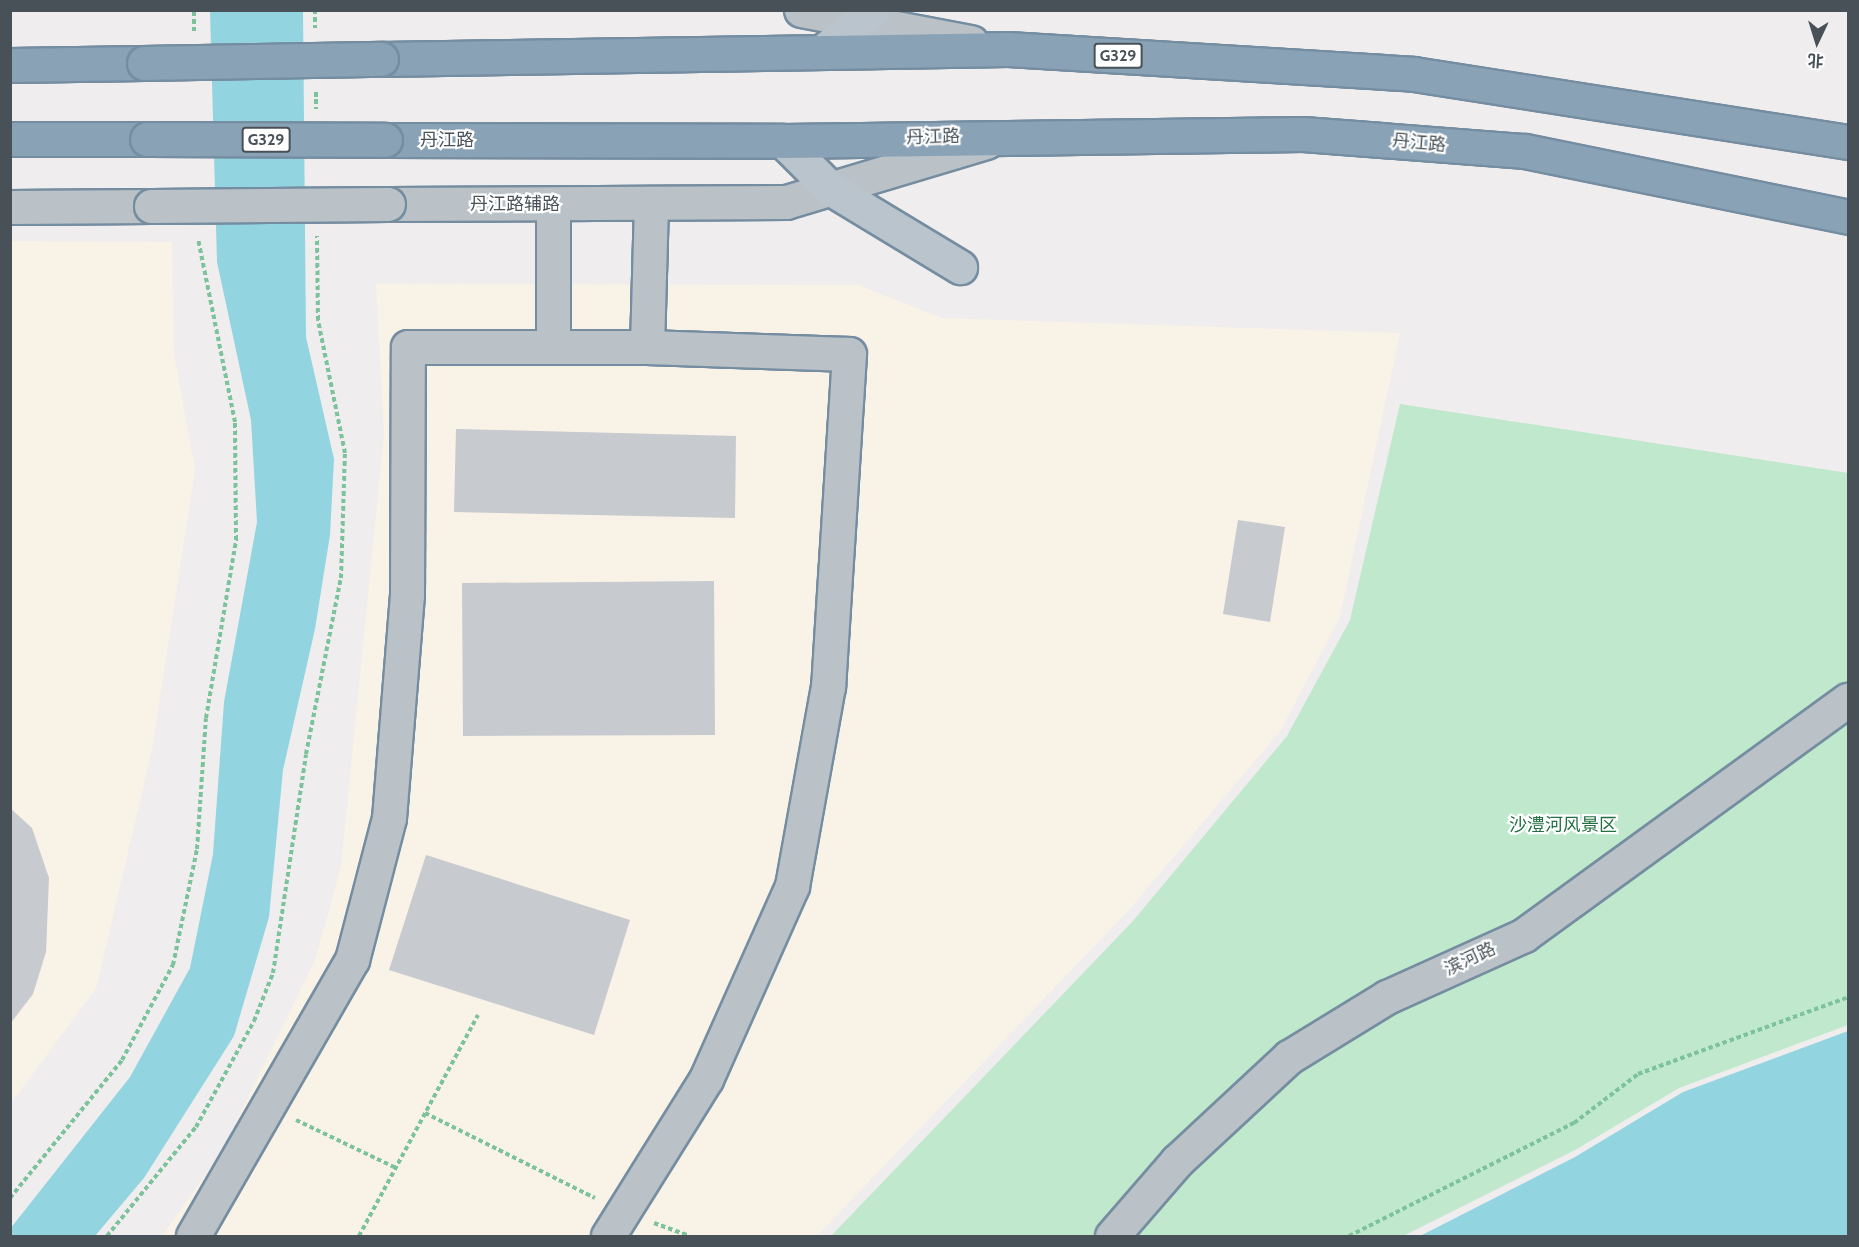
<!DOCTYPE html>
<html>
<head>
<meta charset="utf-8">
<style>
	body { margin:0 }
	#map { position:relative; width:1859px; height:1247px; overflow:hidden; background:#efeded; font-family:Cabin,"Noto Sans SC",sans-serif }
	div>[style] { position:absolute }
	.commercial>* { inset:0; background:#f9f2e7 }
	.green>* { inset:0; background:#bfe8cc }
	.water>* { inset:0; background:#92d5e0 }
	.building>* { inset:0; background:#c7cacf }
	.path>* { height:4px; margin-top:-2px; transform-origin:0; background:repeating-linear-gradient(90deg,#7cc29b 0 4.5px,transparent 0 7.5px) }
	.roads { filter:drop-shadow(2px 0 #758da1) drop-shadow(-2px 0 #758da1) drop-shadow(0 2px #758da1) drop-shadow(0 -2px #758da1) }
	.street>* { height:33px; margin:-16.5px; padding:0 16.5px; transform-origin:16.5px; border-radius:16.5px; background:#bac2c7 }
	.secondary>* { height:33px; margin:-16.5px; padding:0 16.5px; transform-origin:16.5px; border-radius:16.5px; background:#bac4cc }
	.highway>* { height:33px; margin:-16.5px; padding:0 16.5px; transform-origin:16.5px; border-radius:16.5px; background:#8aa2b6 }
	.bridges { filter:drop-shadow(2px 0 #758da1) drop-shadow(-2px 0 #758da1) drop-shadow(0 2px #758da1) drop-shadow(0 -2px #758da1) }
	.street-bridge>* { height:33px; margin:-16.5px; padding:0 16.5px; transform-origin:16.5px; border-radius:16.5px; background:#bac2c7 }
	.highway-bridge>* { height:33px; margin:-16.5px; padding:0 16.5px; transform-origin:16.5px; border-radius:16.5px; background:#8aa2b6 }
	span { translate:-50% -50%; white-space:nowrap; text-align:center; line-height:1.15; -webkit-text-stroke:4.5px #fff; paint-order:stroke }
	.shield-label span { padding:2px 4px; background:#fff; border:2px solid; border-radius:4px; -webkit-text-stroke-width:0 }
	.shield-label { font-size:16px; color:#475157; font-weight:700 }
	.street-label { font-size:18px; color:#475157 }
	.park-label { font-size:18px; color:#226f43 }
	.frame { position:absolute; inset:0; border:12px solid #475157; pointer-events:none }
	.north { position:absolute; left:1787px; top:12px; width:60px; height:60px; -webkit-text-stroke:4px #fff; paint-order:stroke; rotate:184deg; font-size:16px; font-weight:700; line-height:24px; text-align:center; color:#475157 }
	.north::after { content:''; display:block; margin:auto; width:21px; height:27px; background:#475157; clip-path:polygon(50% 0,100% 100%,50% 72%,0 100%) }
</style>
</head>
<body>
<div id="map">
	<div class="commercial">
		<i style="clip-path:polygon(11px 241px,172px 242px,174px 354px,195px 470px,152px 750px,96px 989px,11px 1103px)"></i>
		<i style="clip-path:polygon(376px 284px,858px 285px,942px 318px,1400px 333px,1340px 617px,1281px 730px,1128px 911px,817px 1236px,162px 1236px,222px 1151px,315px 960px,341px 867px,384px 433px)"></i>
	</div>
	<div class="green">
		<i style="clip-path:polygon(1400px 404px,1848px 473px,1848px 1025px,1679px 1088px,1575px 1150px,1403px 1236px,831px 1236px,1133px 921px,1287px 736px,1350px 620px)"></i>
	</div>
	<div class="water">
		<i style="clip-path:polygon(210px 11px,303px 11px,306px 337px,334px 459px,330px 535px,315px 629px,283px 770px,269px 917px,234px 1036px,144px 1178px,95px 1236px,11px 1236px,10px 1229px,130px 1077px,190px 968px,213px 854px,224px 702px,257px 522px,251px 420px,217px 262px)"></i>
		<i style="clip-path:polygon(1848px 1031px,1848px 1236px,1420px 1236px,1575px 1157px,1683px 1092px)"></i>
	</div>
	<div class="building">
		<i style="clip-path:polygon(456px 429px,736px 436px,735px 518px,454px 512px)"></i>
		<i style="clip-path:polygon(1238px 520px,1285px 527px,1270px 622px,1223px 614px)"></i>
		<i style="clip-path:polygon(714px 581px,715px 735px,463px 736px,462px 583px)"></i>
		<i style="clip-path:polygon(10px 808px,32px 828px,49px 878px,46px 952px,33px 994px,10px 1024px)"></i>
		<i style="clip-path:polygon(426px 855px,630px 920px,594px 1035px,389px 970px)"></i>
	</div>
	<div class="path">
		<i style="left:315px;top:10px;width:18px;rotate:90deg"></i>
		<i style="left:194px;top:31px;width:21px;rotate:-90deg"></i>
		<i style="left:316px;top:92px;width:17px;rotate:90deg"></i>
		<i style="left:425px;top:1113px;width:190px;rotate:26.6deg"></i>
		<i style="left:296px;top:1120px;width:111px;rotate:25.6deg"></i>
		<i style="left:10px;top:1198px;width:178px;rotate:-50.9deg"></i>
		<i style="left:122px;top:1060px;width:108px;rotate:-61.8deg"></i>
		<i style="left:173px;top:965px;width:118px;rotate:-78.3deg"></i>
		<i style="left:197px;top:849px;width:131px;rotate:-86.1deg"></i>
		<i style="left:206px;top:718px;width:181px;rotate:-80.4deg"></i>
		<i style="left:236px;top:540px;width:118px;rotate:-90.5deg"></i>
		<i style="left:235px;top:422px;width:187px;rotate:-101.4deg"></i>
		<i style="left:654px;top:1223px;width:38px;rotate:20deg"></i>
		<i style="left:107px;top:1236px;width:141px;rotate:-50.8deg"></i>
		<i style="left:196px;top:1127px;width:121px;rotate:-61.3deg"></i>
		<i style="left:254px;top:1021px;width:52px;rotate:-68.4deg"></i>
		<i style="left:273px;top:973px;width:221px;rotate:-81.4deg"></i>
		<i style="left:306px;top:754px;width:179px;rotate:-78.8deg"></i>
		<i style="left:341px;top:578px;width:125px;rotate:-88.2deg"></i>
		<i style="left:345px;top:453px;width:136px;rotate:-101.5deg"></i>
		<i style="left:318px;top:320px;width:84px;rotate:-90.7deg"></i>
		<i style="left:359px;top:1236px;width:251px;rotate:-61.7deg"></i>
		<i style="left:1349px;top:1236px;width:252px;rotate:-26.7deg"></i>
		<i style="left:1574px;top:1123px;width:81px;rotate:-37.4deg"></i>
		<i style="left:1638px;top:1074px;width:224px;rotate:-20.1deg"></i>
	</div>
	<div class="roads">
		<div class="street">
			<i style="left:801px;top:10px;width:173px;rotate:10.7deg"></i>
			<i style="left:388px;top:204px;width:398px;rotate:-0.3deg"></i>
			<i style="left:786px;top:202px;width:209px;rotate:-16.7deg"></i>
			<i style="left:553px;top:204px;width:143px;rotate:90deg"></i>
			<i style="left:10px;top:207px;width:141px;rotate:-0.4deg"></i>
			<i style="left:647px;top:347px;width:144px;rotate:-88.4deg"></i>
			<i style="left:193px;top:1236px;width:319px;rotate:-60.1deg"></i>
			<i style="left:352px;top:960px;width:147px;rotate:-75.4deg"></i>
			<i style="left:389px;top:818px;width:224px;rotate:-85.4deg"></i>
			<i style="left:407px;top:595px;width:248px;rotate:-89.8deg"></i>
			<i style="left:408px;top:347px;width:239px"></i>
			<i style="left:647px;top:347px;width:202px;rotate:2deg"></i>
			<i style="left:849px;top:354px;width:333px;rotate:93.6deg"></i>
			<i style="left:828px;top:686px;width:203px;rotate:100.2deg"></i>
			<i style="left:792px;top:886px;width:211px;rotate:114deg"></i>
			<i style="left:706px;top:1079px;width:185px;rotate:122deg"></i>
			<i style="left:1112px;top:1236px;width:99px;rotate:-49.1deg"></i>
			<i style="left:1177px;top:1161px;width:153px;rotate:-42.9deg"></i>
			<i style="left:1289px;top:1057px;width:115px;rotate:-31.5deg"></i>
			<i style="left:1387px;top:997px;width:150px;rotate:-24.3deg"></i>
			<i style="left:1524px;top:935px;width:400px;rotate:-36deg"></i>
		</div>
		<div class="secondary">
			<i style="left:823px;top:51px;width:65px;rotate:-39.4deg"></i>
			<i style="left:783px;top:141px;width:68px;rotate:45deg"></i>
			<i style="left:831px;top:189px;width:151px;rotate:31.2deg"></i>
		</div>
		<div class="highway">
			<i style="left:381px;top:59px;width:627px;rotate:-0.91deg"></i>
			<i style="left:1008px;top:49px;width:407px;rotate:3.5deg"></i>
			<i style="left:1414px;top:74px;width:439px;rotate:8.9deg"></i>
			<i style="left:10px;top:65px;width:134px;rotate:-0.9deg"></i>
			<i style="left:10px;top:139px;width:137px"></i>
			<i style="left:385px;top:140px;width:398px;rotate:0.1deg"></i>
			<i style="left:783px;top:141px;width:520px;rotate:-0.77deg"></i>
			<i style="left:1303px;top:134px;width:223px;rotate:4.4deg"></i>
			<i style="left:1525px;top:151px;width:330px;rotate:11.5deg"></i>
		</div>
	</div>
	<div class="bridges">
		<div class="street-bridge">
			<i style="left:151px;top:206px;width:237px;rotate:-0.5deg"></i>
		</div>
		<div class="highway-bridge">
			<i style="left:144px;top:63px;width:237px;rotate:-1deg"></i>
			<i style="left:147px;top:139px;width:238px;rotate:0.2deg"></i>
		</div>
	</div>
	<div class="shield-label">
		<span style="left:1118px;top:56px">G329</span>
		<span style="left:266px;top:140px">G329</span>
	</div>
	<div class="street-label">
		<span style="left:933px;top:137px;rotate:-2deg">丹江路</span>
		<span style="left:447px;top:140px">丹江路</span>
		<span style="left:1419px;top:143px;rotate:5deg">丹江路</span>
		<span style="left:515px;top:204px">丹江路辅路</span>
		<span style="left:1470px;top:959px;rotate:-25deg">滨河路</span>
	</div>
	<div class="park-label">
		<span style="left:1563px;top:825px">沙澧河风景区</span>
	</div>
	<div class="frame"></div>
	<div class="north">北</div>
</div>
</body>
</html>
